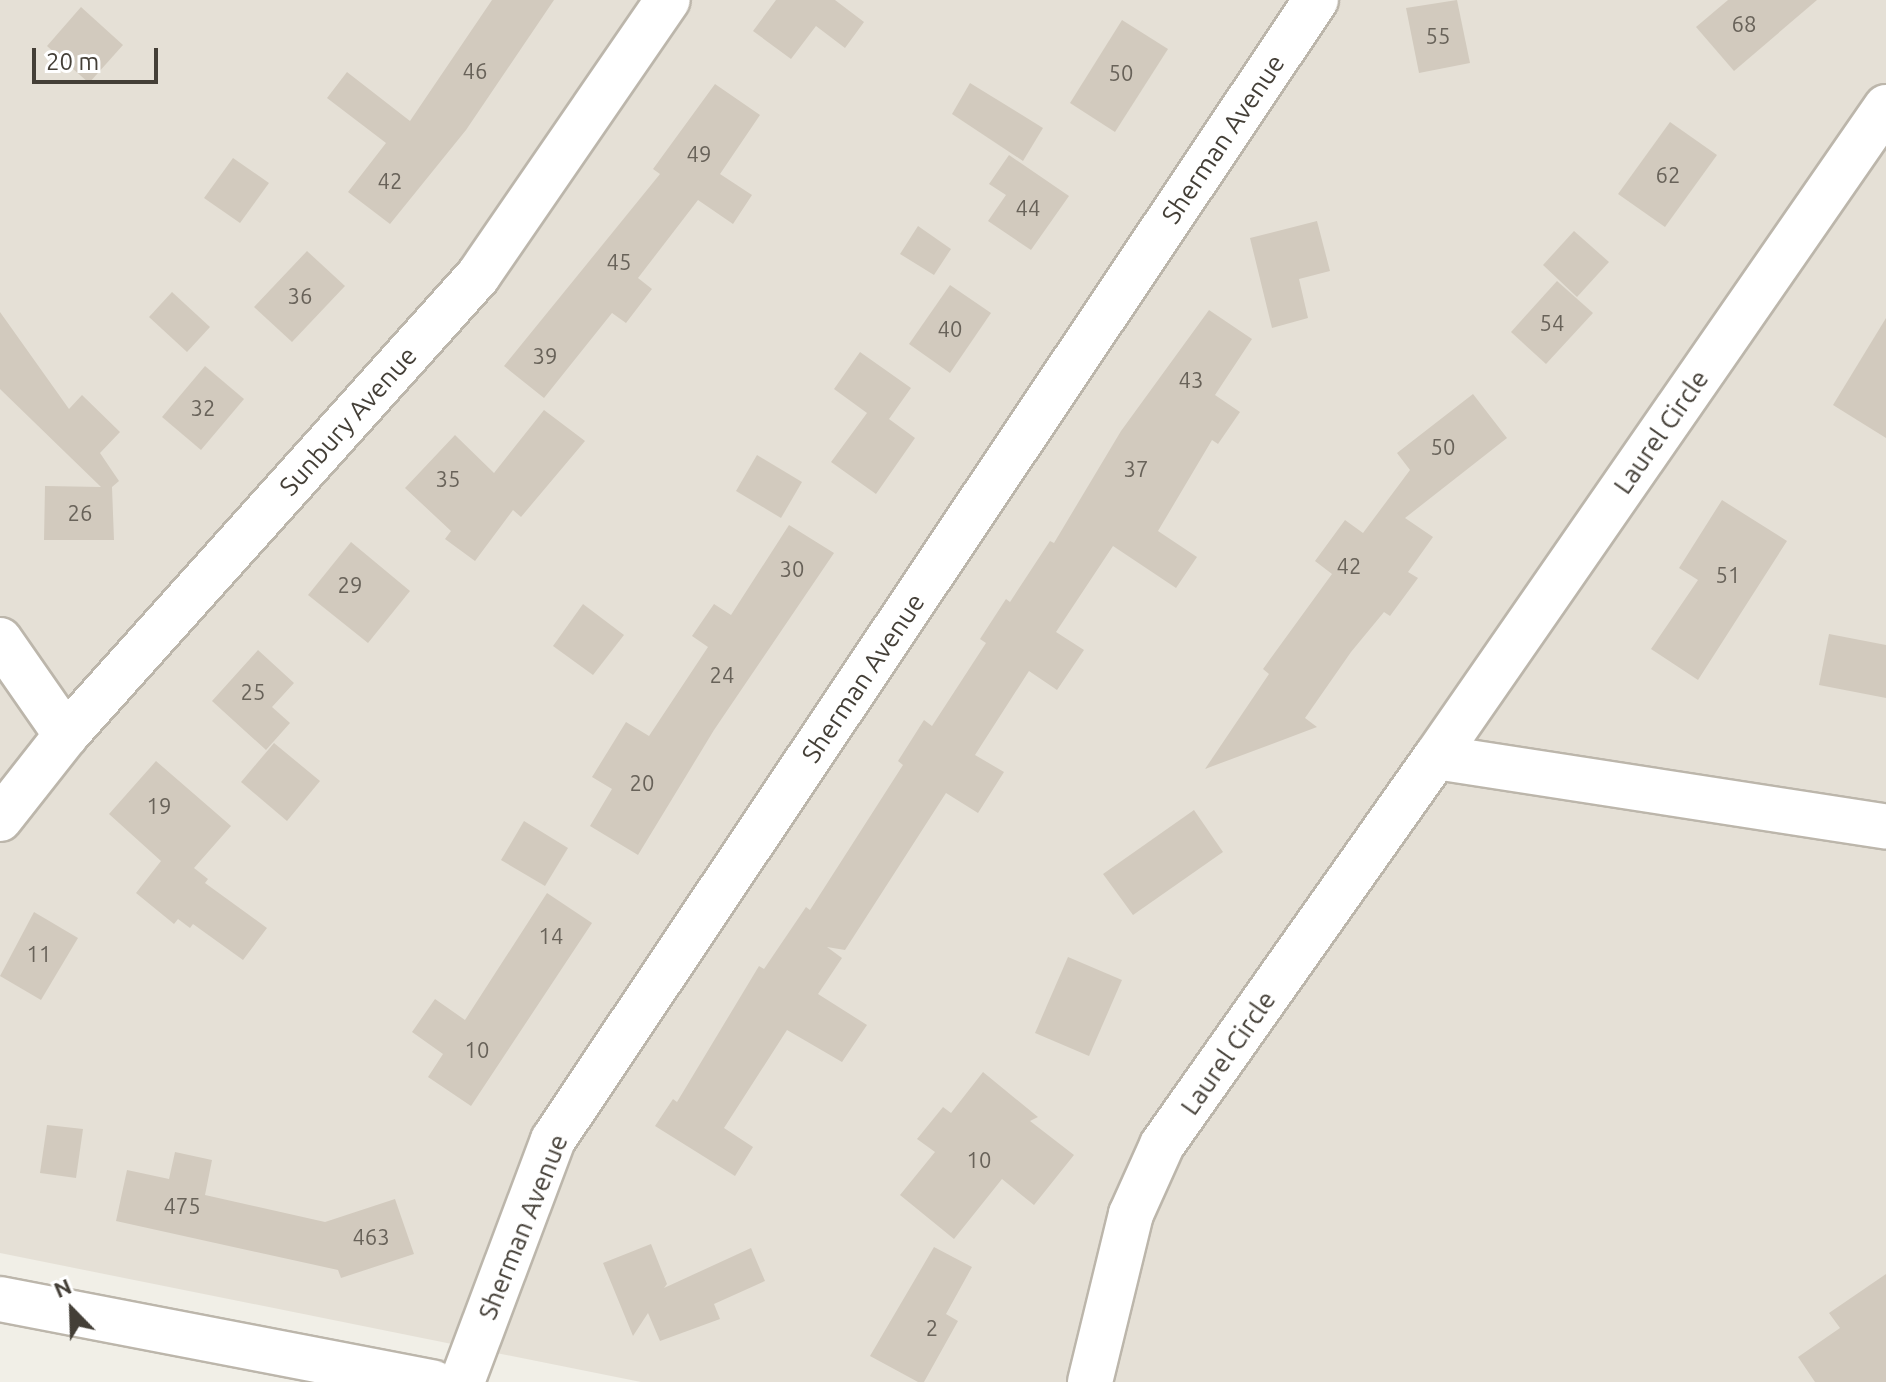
<!DOCTYPE html>
<html>
<head>
<meta charset="utf-8">
<style>
	body { margin:0 }
	#map { position:relative; width:1886px; height:1382px; overflow:hidden; background:#f1efe7; font-family:Ubuntu,sans-serif }
	div>[style] { position:absolute }
	.residential>* { inset:0; background:#e5e0d6 }
	.building>* { inset:0; background:#d2cabe }
	.roads { filter:drop-shadow(2px 0 #bcb6ab) drop-shadow(-2px 0 #bcb6ab) drop-shadow(0 2px #bcb6ab) drop-shadow(0 -2px #bcb6ab) }
	.minor>* { height:44px; margin:-22px; padding:0 22px; transform-origin:22px; border-radius:22px; background:#fff }
	span { translate:-50% -50%; white-space:nowrap; text-align:center; line-height:1.15; -webkit-text-stroke:6px #fff; paint-order:stroke }
	.number-label { font-size:22px; color:#686259 }
	.number-label span { -webkit-text-stroke-width:0 }
	.street-label { font-size:26px; color:#443f37 }
	.north { position:absolute; left:32px; top:1270px; width:80px; height:80px; -webkit-text-stroke:6px #fff; paint-order:stroke; rotate:337deg; font-size:22px; font-weight:700; line-height:32px; text-align:center; color:#443f37 }
	.north::after { content:''; display:block; margin:auto; width:28px; height:36px; background:#443f37; clip-path:polygon(50% 0,100% 100%,50% 72%,0 100%) }
	.scale { position:absolute; left:32px; top:48px; width:126px; height:36px; box-sizing:border-box; border:4px solid #443f37; border-top:0; padding-left:10px; font-size:24px; line-height:28px; white-space:nowrap; color:#443f37; -webkit-text-stroke:6px #fff; paint-order:stroke }
</style>
</head>
<body>
<div id="map">
	<div class="residential">
		<i style="clip-path:polygon(0 0,1886px 0,1886px 1382px,641px 1382px,0 1253px)"></i>
	</div>
	<div class="building">
		<i style="clip-path:polygon(492px 0,554px 0,466px 130px,390px 224px,348px 192px,386px 143px,327px 98px,347px 72px,410px 121px)"></i>
		<i style="clip-path:polygon(776px 0,835px 0,864px 22px,845px 48px,816px 26px,791px 59px,753px 31px)"></i>
		<i style="clip-path:polygon(1457px 0,1470px 63px,1419px 73px,1406px 8px)"></i>
		<i style="clip-path:polygon(1728px 0,1817px 0,1734px 71px,1696px 27px)"></i>
		<i style="clip-path:polygon(81px 7px,123px 45px,89px 83px,47px 46px)"></i>
		<i style="clip-path:polygon(1122px 20px,1168px 49px,1115px 132px,1070px 103px)"></i>
		<i style="clip-path:polygon(970px 83px,1043px 128px,1023px 161px,952px 114px)"></i>
		<i style="clip-path:polygon(715px 84px,760px 115px,720px 174px,752px 195px,733px 224px,698px 200px,638px 278px,652px 289px,626px 323px,612px 313px,544px 398px,504px 366px,660px 174px,653px 169px)"></i>
		<i style="clip-path:polygon(1670px 122px,1717px 155px,1665px 227px,1618px 194px)"></i>
		<i style="clip-path:polygon(1009px 155px,1069px 196px,1031px 250px,988px 221px,1006px 195px,989px 184px)"></i>
		<i style="clip-path:polygon(233px 158px,269px 183px,240px 223px,204px 198px)"></i>
		<i style="clip-path:polygon(1317px 221px,1330px 271px,1299px 279px,1308px 318px,1272px 328px,1250px 238px)"></i>
		<i style="clip-path:polygon(918px 226px,951px 249px,934px 275px,900px 254px)"></i>
		<i style="clip-path:polygon(1574px 231px,1609px 262px,1577px 297px,1543px 265px)"></i>
		<i style="clip-path:polygon(307px 251px,345px 286px,292px 342px,254px 307px)"></i>
		<i style="clip-path:polygon(1557px 281px,1593px 313px,1546px 364px,1511px 332px)"></i>
		<i style="clip-path:polygon(950px 285px,991px 313px,950px 373px,909px 344px)"></i>
		<i style="clip-path:polygon(172px 292px,210px 327px,187px 352px,149px 317px)"></i>
		<i style="clip-path:polygon(1209px 310px,1252px 339px,1215px 395px,1240px 412px,1218px 444px,1212px 440px,1158px 531px,1197px 557px,1176px 588px,1113px 546px,1056px 632px,1084px 650px,1057px 690px,1029px 671px,975px 755px,1004px 772px,978px 813px,946px 793px,845px 950px,827px 947px,842px 958px,818px 994px,867px 1025px,842px 1062px,787px 1030px,724px 1128px,753px 1147px,735px 1176px,655px 1126px,673px 1099px,677px 1102px,759px 966px,764px 969px,806px 907px,810px 910px,903px 765px,898px 761px,924px 720px,932px 726px,986px 643px,980px 639px,1006px 599px,1010px 602px,1050px 541px,1054px 543px,1121px 431px)"></i>
		<i style="clip-path:polygon(0 312px,69px 409px,82px 395px,120px 432px,100px 453px,119px 481px,112px 487px,114px 540px,44px 540px,45px 486px,101px 487px,0 389px)"></i>
		<i style="clip-path:polygon(1886px 318px,1886px 438px,1833px 405px)"></i>
		<i style="clip-path:polygon(860px 352px,911px 388px,889px 419px,915px 438px,876px 494px,831px 462px,867px 413px,834px 389px)"></i>
		<i style="clip-path:polygon(205px 366px,244px 399px,201px 450px,162px 417px)"></i>
		<i style="clip-path:polygon(1473px 394px,1507px 438px,1405px 518px,1433px 537px,1408px 572px,1418px 578px,1390px 616px,1384px 612px,1351px 652px,1305px 718px,1317px 727px,1205px 769px,1269px 674px,1263px 669px,1332px 574px,1315px 561px,1345px 520px,1363px 533px,1410px 470px,1397px 453px)"></i>
		<i style="clip-path:polygon(544px 410px,585px 441px,521px 517px,513px 510px,475px 561px,445px 539px,451px 531px,405px 488px,455px 435px,494px 473px)"></i>
		<i style="clip-path:polygon(757px 455px,802px 482px,781px 518px,736px 491px)"></i>
		<i style="clip-path:polygon(1722px 500px,1787px 541px,1698px 680px,1651px 649px,1698px 580px,1679px 568px)"></i>
		<i style="clip-path:polygon(789px 525px,834px 553px,714px 730px,638px 855px,590px 826px,612px 789px,592px 777px,626px 722px,649px 736px,708px 647px,692px 636px,714px 604px,731px 615px)"></i>
		<i style="clip-path:polygon(351px 542px,410px 591px,368px 643px,308px 595px)"></i>
		<i style="clip-path:polygon(583px 604px,624px 635px,593px 675px,553px 646px)"></i>
		<i style="clip-path:polygon(1829px 634px,1886px 645px,1886px 698px,1819px 685px)"></i>
		<i style="clip-path:polygon(258px 650px,294px 683px,272px 707px,290px 723px,266px 750px,212px 701px)"></i>
		<i style="clip-path:polygon(274px 743px,320px 781px,287px 821px,241px 782px)"></i>
		<i style="clip-path:polygon(156px 761px,231px 826px,194px 868px,208px 879px,205px 883px,267px 928px,243px 960px,193px 924px,190px 928px,178px 919px,174px 924px,136px 893px,161px 861px,109px 814px)"></i>
		<i style="clip-path:polygon(1194px 810px,1223px 852px,1133px 915px,1103px 874px)"></i>
		<i style="clip-path:polygon(524px 821px,568px 848px,545px 886px,501px 860px)"></i>
		<i style="clip-path:polygon(547px 893px,592px 923px,471px 1106px,428px 1077px,443px 1054px,412px 1032px,435px 999px,465px 1020px)"></i>
		<i style="clip-path:polygon(34px 912px,78px 938px,41px 1000px,0 976px)"></i>
		<i style="clip-path:polygon(1068px 957px,1122px 980px,1089px 1056px,1035px 1033px)"></i>
		<i style="clip-path:polygon(983px 1072px,1038px 1117px,1030px 1121px,1074px 1155px,1034px 1205px,1002px 1179px,954px 1239px,900px 1195px,935px 1152px,917px 1139px,943px 1107px,951px 1113px)"></i>
		<i style="clip-path:polygon(47px 1125px,83px 1129px,76px 1178px,40px 1173px)"></i>
		<i style="clip-path:polygon(175px 1152px,212px 1160px,205px 1195px,325px 1222px,395px 1199px,414px 1254px,341px 1278px,338px 1270px,116px 1221px,127px 1170px,169px 1179px)"></i>
		<i style="clip-path:polygon(651px 1244px,667px 1284px,664px 1288px,751px 1248px,765px 1281px,714px 1304px,720px 1319px,660px 1341px,648px 1313px,633px 1336px,603px 1263px)"></i>
		<i style="clip-path:polygon(934px 1247px,972px 1267px,946px 1314px,958px 1321px,924px 1382px,918px 1382px,870px 1356px)"></i>
		<i style="clip-path:polygon(1886px 1274px,1886px 1382px,1815px 1382px,1798px 1357px,1840px 1328px,1829px 1313px)"></i>
	</div>
	<div class="roads">
		<div class="minor">
			<i style="left:1886px;top:107px;width:791px;rotate:124.7deg"></i>
			<i style="left:1436px;top:757px;width:455px;rotate:8.8deg"></i>
			<i style="left:0;top:640px;width:116px;rotate:55.2deg"></i>
			<i style="left:0;top:819px;width:107px;rotate:-51.8deg"></i>
			<i style="left:66px;top:735px;width:617px;rotate:-48.09deg"></i>
			<i style="left:478px;top:276px;width:335px;rotate:-55.5deg"></i>
			<i style="left:0;top:1299px;width:441px;rotate:10.9deg"></i>
			<i style="left:462px;top:1382px;width:259px;rotate:-69.4deg"></i>
			<i style="left:553px;top:1140px;width:1372px;rotate:-56.21deg"></i>
			<i style="left:1090px;top:1382px;width:173px;rotate:-76.3deg"></i>
			<i style="left:1131px;top:1214px;width:76px;rotate:-65.8deg"></i>
			<i style="left:1162px;top:1145px;width:475px;rotate:-54.8deg"></i>
		</div>
	</div>
	<div class="number-label">
		<span style="left:1744px;top:24px">68</span>
		<span style="left:1438px;top:36px">55</span>
		<span style="left:475px;top:71px">46</span>
		<span style="left:1121px;top:73px">50</span>
		<span style="left:699px;top:154px">49</span>
		<span style="left:1668px;top:175px">62</span>
		<span style="left:390px;top:181px">42</span>
		<span style="left:1028px;top:208px">44</span>
		<span style="left:619px;top:262px">45</span>
		<span style="left:300px;top:296px">36</span>
		<span style="left:1552px;top:323px">54</span>
		<span style="left:950px;top:329px">40</span>
		<span style="left:545px;top:356px">39</span>
		<span style="left:1191px;top:380px">43</span>
		<span style="left:203px;top:408px">32</span>
		<span style="left:1443px;top:447px">50</span>
		<span style="left:1136px;top:469px">37</span>
		<span style="left:448px;top:479px">35</span>
		<span style="left:80px;top:513px">26</span>
		<span style="left:1349px;top:566px">42</span>
		<span style="left:792px;top:569px">30</span>
		<span style="left:1728px;top:575px">51</span>
		<span style="left:350px;top:585px">29</span>
		<span style="left:722px;top:675px">24</span>
		<span style="left:253px;top:692px">25</span>
		<span style="left:642px;top:783px">20</span>
		<span style="left:159px;top:806px">19</span>
		<span style="left:551px;top:936px">14</span>
		<span style="left:39px;top:954px">11</span>
		<span style="left:477px;top:1050px">10</span>
		<span style="left:979px;top:1160px">10</span>
		<span style="left:182px;top:1206px">475</span>
		<span style="left:371px;top:1237px">463</span>
		<span style="left:932px;top:1328px">2</span>
	</div>
	<div class="street-label">
		<span style="left:1223px;top:139px;rotate:-56deg">Sherman Avenue</span>
		<span style="left:348px;top:421px;rotate:-48deg">Sunbury Avenue</span>
		<span style="left:1661px;top:432px;rotate:-55deg">Laurel Circle</span>
		<span style="left:863px;top:678px;rotate:-56deg">Sherman Avenue</span>
		<span style="left:1228px;top:1053px;rotate:-55deg">Laurel Circle</span>
		<span style="left:523px;top:1227px;rotate:-68deg">Sherman Avenue</span>
	</div>
	<div class="north">N</div>
	<div class="scale">20 m</div>
</div>
</body>
</html>
